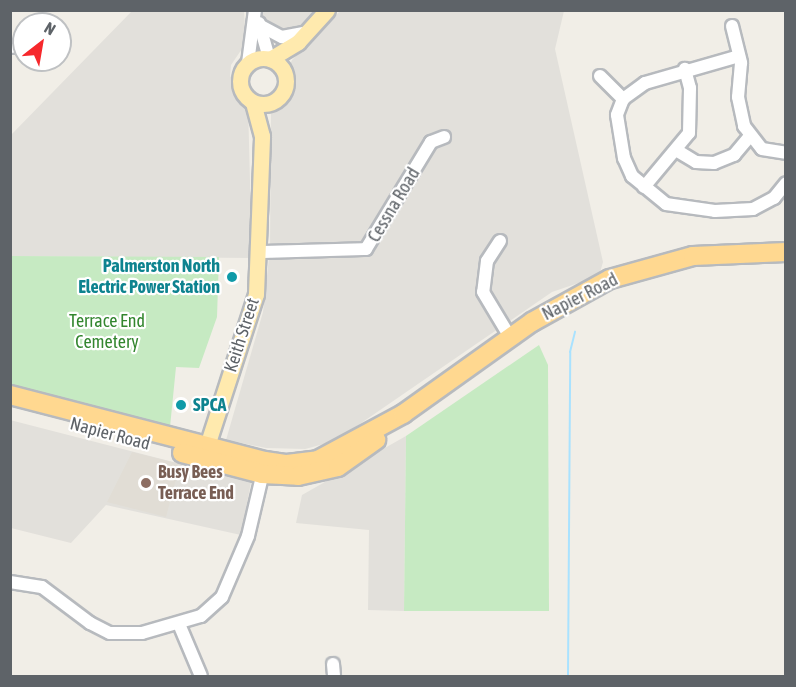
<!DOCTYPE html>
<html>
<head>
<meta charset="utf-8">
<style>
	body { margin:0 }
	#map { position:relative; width:796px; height:687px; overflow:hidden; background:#f1eee7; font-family:"Asap Condensed",sans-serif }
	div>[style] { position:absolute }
	.industrial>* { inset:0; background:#e2e0db }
	.education>* { inset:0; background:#e1ddd5 }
	.green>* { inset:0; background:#c6eac2 }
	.stream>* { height:2px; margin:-1px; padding:0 1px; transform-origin:1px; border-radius:1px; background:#a9e2ff }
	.roads { filter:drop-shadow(2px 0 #b7babe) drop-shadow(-2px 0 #b7babe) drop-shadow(0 2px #b7babe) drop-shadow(0 -2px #b7babe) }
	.minor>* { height:12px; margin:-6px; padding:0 6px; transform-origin:6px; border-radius:6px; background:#fff }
	.major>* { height:15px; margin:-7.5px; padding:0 7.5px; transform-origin:7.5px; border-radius:7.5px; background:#ffeaae }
	.major>.ring { margin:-7.5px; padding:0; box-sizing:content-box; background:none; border:15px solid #ffeaae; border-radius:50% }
	.highway>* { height:18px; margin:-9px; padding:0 9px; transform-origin:9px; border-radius:9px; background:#ffd890 }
	.dots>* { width:16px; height:16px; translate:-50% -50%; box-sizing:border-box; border:3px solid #fff; border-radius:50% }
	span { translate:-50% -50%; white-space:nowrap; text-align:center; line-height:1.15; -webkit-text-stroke:4.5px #fff; paint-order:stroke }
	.street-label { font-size:18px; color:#5e6368 }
	.culture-label { font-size:18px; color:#0d838f; font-weight:700 }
	.right { translate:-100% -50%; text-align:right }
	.left { translate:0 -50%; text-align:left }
	.park-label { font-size:18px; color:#33862f }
	.education-label { font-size:18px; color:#785e54; font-weight:700 }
	.frame { position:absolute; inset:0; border:12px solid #5e6368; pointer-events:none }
	.north { position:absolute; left:12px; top:12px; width:60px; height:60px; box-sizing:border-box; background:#fff; border:2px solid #bfc1c3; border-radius:50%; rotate:31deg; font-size:16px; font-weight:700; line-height:24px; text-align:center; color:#5e6368 }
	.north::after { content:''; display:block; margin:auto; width:21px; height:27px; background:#f6282c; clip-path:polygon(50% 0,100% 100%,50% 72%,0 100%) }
</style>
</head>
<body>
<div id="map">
	<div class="industrial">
		<i style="clip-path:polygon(132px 11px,244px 11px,246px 43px,231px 65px,230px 76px,248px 104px,252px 258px,11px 256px,10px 136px)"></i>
		<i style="clip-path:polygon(263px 11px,316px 11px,298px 30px,283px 34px,263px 18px)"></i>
		<i style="clip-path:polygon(340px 11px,564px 11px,555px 49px,603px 262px,599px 276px,552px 292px,335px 441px,305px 449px,266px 448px,226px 440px,263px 312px,270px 248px,271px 108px,292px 60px)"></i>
		<i style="clip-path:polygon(10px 420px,251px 482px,241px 535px,106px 505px,71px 543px,11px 528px)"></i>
		<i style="clip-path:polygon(406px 436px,404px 611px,368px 610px,369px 530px,296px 523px,302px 495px)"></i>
	</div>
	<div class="education">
		<i style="clip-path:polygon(132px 452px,180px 464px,166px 517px,107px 502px)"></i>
	</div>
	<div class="green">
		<i style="clip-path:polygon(10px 256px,219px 257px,217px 317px,199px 368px,176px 367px,170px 427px,11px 386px)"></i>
		<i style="clip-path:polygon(539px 345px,548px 365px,549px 611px,404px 611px,406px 436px)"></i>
	</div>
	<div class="stream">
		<i style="left:568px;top:676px;width:324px;rotate:-89.6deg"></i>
		<i style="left:570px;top:352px;width:21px;rotate:-76deg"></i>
	</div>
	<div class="roads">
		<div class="minor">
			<i style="left:259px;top:23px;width:36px;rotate:74deg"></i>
			<i style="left:259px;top:25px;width:26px;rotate:28deg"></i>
			<i style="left:282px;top:37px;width:26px;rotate:-11deg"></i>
			<i style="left:732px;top:26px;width:38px;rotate:76deg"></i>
			<i style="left:741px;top:63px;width:34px;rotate:95deg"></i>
			<i style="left:738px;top:97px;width:30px;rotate:78deg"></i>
			<i style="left:744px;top:126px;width:29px;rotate:52deg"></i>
			<i style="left:762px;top:149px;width:24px;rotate:9deg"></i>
			<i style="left:10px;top:47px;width:14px;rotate:-8deg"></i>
			<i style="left:248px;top:63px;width:53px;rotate:-82.5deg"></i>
			<i style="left:600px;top:76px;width:33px;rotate:45deg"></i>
			<i style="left:623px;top:99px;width:27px;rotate:-36deg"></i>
			<i style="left:645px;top:83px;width:98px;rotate:-16deg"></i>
			<i style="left:623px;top:99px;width:17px;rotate:111deg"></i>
			<i style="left:617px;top:115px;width:44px;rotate:80.8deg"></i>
			<i style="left:624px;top:158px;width:20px;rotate:66deg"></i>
			<i style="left:632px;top:176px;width:44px;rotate:39.5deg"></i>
			<i style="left:666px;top:204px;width:49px;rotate:8.1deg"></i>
			<i style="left:715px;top:211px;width:38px;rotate:-3deg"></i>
			<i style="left:753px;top:209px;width:24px;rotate:-28deg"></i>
			<i style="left:774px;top:198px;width:19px;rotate:-51deg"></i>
			<i style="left:676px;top:150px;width:23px;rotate:31deg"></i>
			<i style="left:696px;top:162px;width:18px;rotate:3deg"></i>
			<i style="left:714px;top:163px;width:22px;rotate:-22deg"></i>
			<i style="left:734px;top:155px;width:25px;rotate:-50deg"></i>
			<i style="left:644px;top:187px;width:70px;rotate:-50.2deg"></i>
			<i style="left:689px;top:133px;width:45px;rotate:-88.7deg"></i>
			<i style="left:690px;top:88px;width:20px;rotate:-105deg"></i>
			<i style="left:500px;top:241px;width:24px;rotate:123deg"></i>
			<i style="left:487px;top:261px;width:31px;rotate:97deg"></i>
			<i style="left:483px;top:292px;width:52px;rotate:59deg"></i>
			<i style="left:260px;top:252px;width:106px;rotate:-1.6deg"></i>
			<i style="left:366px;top:249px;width:125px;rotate:-58.7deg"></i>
			<i style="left:431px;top:142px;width:14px;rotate:-21deg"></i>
			<i style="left:10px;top:582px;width:32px;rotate:9deg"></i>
			<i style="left:42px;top:587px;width:60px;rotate:36.9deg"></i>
			<i style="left:90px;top:623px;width:22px;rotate:27deg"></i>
			<i style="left:110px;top:633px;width:32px"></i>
			<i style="left:142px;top:633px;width:61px;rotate:-16.1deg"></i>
			<i style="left:201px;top:616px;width:28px;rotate:-42deg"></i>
			<i style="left:222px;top:597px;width:66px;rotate:-66.9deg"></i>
			<i style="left:248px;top:536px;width:70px;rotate:-76.8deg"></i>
			<i style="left:179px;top:624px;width:56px;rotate:67.1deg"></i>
			<i style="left:333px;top:664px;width:12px;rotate:85deg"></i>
		</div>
		<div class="major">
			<i class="ring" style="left:240px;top:58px;width:31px;height:31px"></i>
			<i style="left:270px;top:59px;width:33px;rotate:-31deg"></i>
			<i style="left:298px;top:42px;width:43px;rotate:-47.8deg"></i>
			<i style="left:204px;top:455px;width:169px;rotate:-72.1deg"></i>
			<i style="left:256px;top:294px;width:158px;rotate:-87.8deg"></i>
			<i style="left:262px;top:136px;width:35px;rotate:-105deg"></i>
		</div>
		<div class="highway">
			<i style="left:10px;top:395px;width:263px;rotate:14.5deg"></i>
			<i style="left:265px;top:461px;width:22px;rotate:8deg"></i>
			<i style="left:287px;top:464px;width:31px;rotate:-7deg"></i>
			<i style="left:318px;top:460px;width:97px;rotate:-28.4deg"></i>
			<i style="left:403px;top:414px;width:158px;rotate:-35.5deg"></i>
			<i style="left:532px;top:322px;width:89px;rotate:-28.9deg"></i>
			<i style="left:610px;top:279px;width:86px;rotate:-15.5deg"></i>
			<i style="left:693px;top:256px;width:93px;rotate:-2.5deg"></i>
			<i style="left:182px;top:453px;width:83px;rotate:14.7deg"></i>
			<i style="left:262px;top:474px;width:36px;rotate:3deg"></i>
			<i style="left:298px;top:476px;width:41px;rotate:-12.7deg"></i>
			<i style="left:338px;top:467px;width:47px;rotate:-35.4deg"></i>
		</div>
	</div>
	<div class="dots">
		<i style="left:232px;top:277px;background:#0f9aa8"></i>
		<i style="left:181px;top:405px;background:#0f9aa8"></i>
		<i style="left:146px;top:483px;background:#8d6e63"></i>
	</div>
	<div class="street-label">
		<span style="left:394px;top:205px;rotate:-59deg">Cessna Road</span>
		<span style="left:580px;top:297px;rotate:-27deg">Napier Road</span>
		<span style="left:242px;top:335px;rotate:-72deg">Keith Street</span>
		<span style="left:110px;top:434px;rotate:15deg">Napier Road</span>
	</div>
	<div class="culture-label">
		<span class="right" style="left:220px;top:277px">Palmerston North<br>Electric Power Station</span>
		<span class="left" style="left:193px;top:405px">SPCA</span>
	</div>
	<div class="park-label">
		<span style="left:107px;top:332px">Terrace End<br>Cemetery</span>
	</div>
	<div class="education-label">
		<span class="left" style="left:158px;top:483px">Busy Bees<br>Terrace End</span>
	</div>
	<div class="frame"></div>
	<div class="north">N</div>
</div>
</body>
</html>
